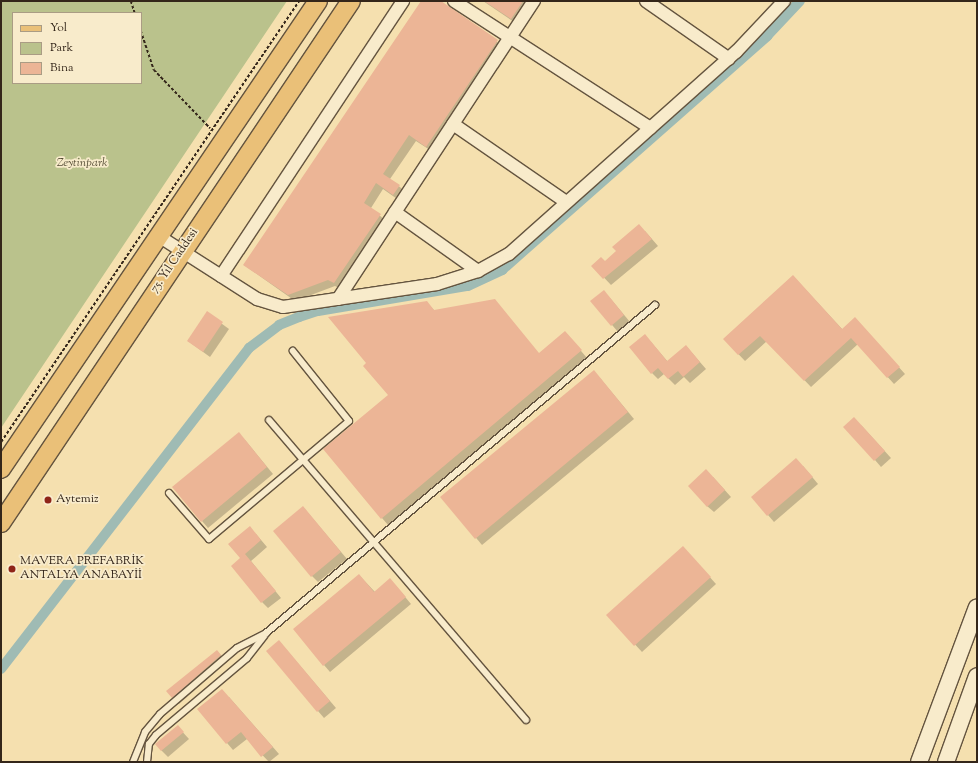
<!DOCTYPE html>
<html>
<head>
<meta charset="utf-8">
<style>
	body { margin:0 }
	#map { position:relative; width:978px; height:763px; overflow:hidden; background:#f5e0af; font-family:"Sorts Mill Goudy",serif }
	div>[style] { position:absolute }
	.green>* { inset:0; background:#bac28c }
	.shadow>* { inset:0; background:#0003 }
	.canal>* { height:10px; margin:-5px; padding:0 5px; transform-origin:5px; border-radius:5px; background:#9fbbb4 }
	.building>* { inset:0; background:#ecb596 }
	.path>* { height:1.5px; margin-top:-0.75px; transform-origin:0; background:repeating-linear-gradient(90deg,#34261a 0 3px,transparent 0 5px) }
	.roads { filter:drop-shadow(1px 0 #64543f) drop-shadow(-1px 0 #64543f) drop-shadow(0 1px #64543f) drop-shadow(0 -1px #64543f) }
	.service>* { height:6px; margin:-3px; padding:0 3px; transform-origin:3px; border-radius:3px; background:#f8ebcb }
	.minor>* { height:12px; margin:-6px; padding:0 6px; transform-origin:6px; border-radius:6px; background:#f8ebcb }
	.secondary>* { height:16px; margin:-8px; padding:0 8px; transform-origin:8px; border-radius:8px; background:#f8ebcb }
	.primary>* { height:18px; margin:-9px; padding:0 9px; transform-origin:9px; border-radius:9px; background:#eac078 }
	.dots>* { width:11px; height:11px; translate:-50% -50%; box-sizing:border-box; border:2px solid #f8ebcb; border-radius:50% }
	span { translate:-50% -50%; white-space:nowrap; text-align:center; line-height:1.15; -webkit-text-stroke:3.5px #f8ebcb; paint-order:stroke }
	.park-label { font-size:12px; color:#564d36; font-style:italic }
	.street-label { font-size:12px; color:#34261a }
	.poi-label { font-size:12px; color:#34261a }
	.left { translate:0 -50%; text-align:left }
	.frame { position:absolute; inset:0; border:2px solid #34261a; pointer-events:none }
	.legend { position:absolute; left:12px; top:12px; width:130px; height:72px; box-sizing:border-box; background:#f8ebcb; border:1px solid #aa9c84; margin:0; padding:5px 7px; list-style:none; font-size:12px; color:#34261a }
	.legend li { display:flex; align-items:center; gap:8px; height:20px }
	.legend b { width:20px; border:1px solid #aa9c84 }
</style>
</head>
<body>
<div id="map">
	<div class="green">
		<i style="clip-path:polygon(evenodd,1px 1px,287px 1px,1px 428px,1px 1px,13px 13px,141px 13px,141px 83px,13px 83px,13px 13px)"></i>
	</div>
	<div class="shadow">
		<i style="clip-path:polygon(422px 1px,439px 1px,504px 47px,433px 152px,416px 141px,390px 179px,406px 192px,400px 201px,383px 189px,371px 208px,386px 221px,341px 289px,335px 286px,295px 301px,244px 265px)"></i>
		<i style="clip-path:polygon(483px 1px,532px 1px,517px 24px)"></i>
		<i style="clip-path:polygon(645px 231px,658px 246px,611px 285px,593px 266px,605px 262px)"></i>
		<i style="clip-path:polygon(793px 276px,843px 330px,861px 325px,905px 374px,894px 384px,858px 344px,811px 387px,767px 341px,745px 361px,724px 339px)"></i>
		<i style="clip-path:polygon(610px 298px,630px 322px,618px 332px,592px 301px)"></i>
		<i style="clip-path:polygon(426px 302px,435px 311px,539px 354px,565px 332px,587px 358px,388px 525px,382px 518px,389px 395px)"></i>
		<i style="clip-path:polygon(207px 313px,229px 329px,210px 357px,188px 341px)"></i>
		<i style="clip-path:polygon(651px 342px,668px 362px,686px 346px,706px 369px,690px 383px,684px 377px,675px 385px,664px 374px,658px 379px,652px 373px)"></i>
		<i style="clip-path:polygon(600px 378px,634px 419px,482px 545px,442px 497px)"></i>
		<i style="clip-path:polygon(861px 425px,891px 458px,881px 467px,875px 460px)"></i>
		<i style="clip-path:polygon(245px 440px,273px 474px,208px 528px,202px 521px)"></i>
		<i style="clip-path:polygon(803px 466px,818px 484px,774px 522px,768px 515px)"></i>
		<i style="clip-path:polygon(713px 477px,731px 497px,714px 512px,707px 506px)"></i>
		<i style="clip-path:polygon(303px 507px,347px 559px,318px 582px,312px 576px)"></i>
		<i style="clip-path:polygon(256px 534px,267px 547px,251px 561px,281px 598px,268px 608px,262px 602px,241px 558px)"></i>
		<i style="clip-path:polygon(689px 554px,716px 584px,642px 652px,608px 615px)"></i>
		<i style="clip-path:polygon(359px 575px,375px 592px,396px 586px,411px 604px,330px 672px,324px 665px)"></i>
		<i style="clip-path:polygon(279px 641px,336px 708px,324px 718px,318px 711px)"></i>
		<i style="clip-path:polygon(217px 651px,227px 662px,179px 704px,172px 697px)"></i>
		<i style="clip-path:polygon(229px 697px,279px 754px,269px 762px,247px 739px,233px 750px,199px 710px)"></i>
		<i style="clip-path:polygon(178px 727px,189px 739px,168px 757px,161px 750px)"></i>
	</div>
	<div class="canal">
		<i style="left:1px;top:669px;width:406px;rotate:-52.3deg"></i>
		<i style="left:249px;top:348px;width:38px;rotate:-37deg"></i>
		<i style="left:279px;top:325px;width:22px;rotate:-22deg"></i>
		<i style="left:299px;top:317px;width:20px;rotate:-18deg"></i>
		<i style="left:318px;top:311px;width:152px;rotate:-9.5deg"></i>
		<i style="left:468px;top:286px;width:38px;rotate:-25deg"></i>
		<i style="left:502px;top:270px;width:354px;rotate:-41.4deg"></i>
		<i style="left:767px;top:36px;width:48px;rotate:-46.7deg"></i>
	</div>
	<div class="building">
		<i style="clip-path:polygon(421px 1px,441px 1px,498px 40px,426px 147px,409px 135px,383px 174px,400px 185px,393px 195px,376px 183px,364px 203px,381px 214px,334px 283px,328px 280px,288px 295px,243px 265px)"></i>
		<i style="clip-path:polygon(484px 1px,523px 1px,511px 19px)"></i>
		<i style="clip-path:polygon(639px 224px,652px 239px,603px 279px,591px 266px,601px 257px,605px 261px,616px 251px,612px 247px)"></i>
		<i style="clip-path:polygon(793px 275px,842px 329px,855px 317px,900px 367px,887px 378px,851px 338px,804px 381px,760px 336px,738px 355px,723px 339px)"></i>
		<i style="clip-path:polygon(604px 290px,624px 315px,611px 326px,590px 301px)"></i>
		<i style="clip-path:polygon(495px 299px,539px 353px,565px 331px,582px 350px,381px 519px,323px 449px,388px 395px,363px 366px,366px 363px,328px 317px,427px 301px,434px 310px)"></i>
		<i style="clip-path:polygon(207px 311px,223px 322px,203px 352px,187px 341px)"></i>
		<i style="clip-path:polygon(645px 334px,667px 361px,686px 345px,700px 362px,683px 377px,678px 371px,668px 379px,658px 368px,651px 374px,629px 347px)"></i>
		<i style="clip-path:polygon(594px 370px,628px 412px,475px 539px,440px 497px)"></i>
		<i style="clip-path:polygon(854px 417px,885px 451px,874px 461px,843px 427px)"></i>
		<i style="clip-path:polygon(239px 432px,267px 467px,201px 522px,172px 487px)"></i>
		<i style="clip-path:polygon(796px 458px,813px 477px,767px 516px,751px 497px)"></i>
		<i style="clip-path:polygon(706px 469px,725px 490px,707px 507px,688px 486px)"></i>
		<i style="clip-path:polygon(303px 506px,341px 552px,311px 577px,273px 531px)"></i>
		<i style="clip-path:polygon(250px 526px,261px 540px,245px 554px,276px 591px,261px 603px,231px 566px,240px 558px,228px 544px)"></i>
		<i style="clip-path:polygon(683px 546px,711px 577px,634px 646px,606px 615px)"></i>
		<i style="clip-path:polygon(359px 574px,374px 592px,390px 578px,406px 597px,323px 666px,293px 629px)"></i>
		<i style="clip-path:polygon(279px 640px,330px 701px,317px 712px,266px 651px)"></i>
		<i style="clip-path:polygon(217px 650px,221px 655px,172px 698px,166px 691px)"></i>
		<i style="clip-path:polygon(222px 689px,273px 747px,261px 757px,241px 732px,226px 744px,197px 709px)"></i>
		<i style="clip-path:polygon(178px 725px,184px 732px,161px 751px,155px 744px)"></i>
	</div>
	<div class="path">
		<i style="left:131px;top:1px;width:13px;rotate:72deg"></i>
		<i style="left:141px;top:31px;width:41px;rotate:71.6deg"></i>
		<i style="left:154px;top:70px;width:81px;rotate:46deg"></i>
		<i style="left:1px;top:442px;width:532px;rotate:-55.95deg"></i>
	</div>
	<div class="roads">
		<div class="service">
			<i style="left:269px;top:420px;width:395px;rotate:49.4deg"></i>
			<i style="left:169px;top:493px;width:61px;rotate:49deg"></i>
			<i style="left:209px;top:539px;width:183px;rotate:-40.1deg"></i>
			<i style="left:349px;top:421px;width:90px;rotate:-128.7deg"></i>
			<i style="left:133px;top:762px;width:32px;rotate:-68deg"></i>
			<i style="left:145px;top:732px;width:23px;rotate:-50deg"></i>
			<i style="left:160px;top:714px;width:101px;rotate:-40.6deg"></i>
			<i style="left:237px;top:648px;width:33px;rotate:-27deg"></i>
			<i style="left:266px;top:633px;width:509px;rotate:-40.14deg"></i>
			<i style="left:147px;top:762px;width:18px;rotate:-84deg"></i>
			<i style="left:149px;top:744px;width:11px;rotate:-52deg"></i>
			<i style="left:156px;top:735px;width:119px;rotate:-40.2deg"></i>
			<i style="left:247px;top:658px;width:28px;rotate:-52deg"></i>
		</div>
		<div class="minor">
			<i style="left:454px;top:1px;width:234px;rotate:32.9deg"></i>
			<i style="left:646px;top:1px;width:101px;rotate:34.9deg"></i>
			<i style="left:453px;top:124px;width:137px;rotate:34.6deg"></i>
			<i style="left:395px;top:212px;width:102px;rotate:35.4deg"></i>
			<i style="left:157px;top:235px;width:119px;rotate:32.6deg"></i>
			<i style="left:257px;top:299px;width:27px;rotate:17deg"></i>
			<i style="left:283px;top:307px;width:156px;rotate:-8.5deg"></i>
			<i style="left:437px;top:284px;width:43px;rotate:-17.6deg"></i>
			<i style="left:478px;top:271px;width:35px;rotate:-29deg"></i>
			<i style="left:509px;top:254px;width:304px;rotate:-41.7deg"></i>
			<i style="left:736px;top:52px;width:70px;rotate:-46.7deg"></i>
			<i style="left:221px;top:276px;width:330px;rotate:-56.5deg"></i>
			<i style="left:338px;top:299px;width:357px;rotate:-56.7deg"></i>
		</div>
		<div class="secondary">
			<i style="left:919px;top:762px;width:165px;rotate:-69.5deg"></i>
			<i style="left:946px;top:762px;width:91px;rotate:-70.2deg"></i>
		</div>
		<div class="primary">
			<i style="left:1px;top:469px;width:565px;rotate:-55.89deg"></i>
			<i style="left:1px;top:523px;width:628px;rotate:-56.16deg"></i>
		</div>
	</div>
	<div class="dots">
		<i style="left:48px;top:500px;background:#8f2418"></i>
		<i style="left:12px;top:569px;background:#8f2418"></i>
	</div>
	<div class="park-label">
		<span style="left:82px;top:164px">Zeytinpark</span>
	</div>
	<div class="street-label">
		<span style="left:175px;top:261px;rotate:-56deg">75. Yıl Caddesi</span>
	</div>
	<div class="poi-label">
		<span class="left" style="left:56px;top:500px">Aytemiz</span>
		<span class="left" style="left:20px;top:569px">MAVERA PREFABRİK<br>ANTALYA ANABAYİİ</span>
	</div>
	<div class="frame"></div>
	<ul class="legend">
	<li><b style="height:5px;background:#eac078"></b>Yol</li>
	<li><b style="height:11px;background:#bac28c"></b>Park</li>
	<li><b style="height:11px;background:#ecb596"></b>Bina</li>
	</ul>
</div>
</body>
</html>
